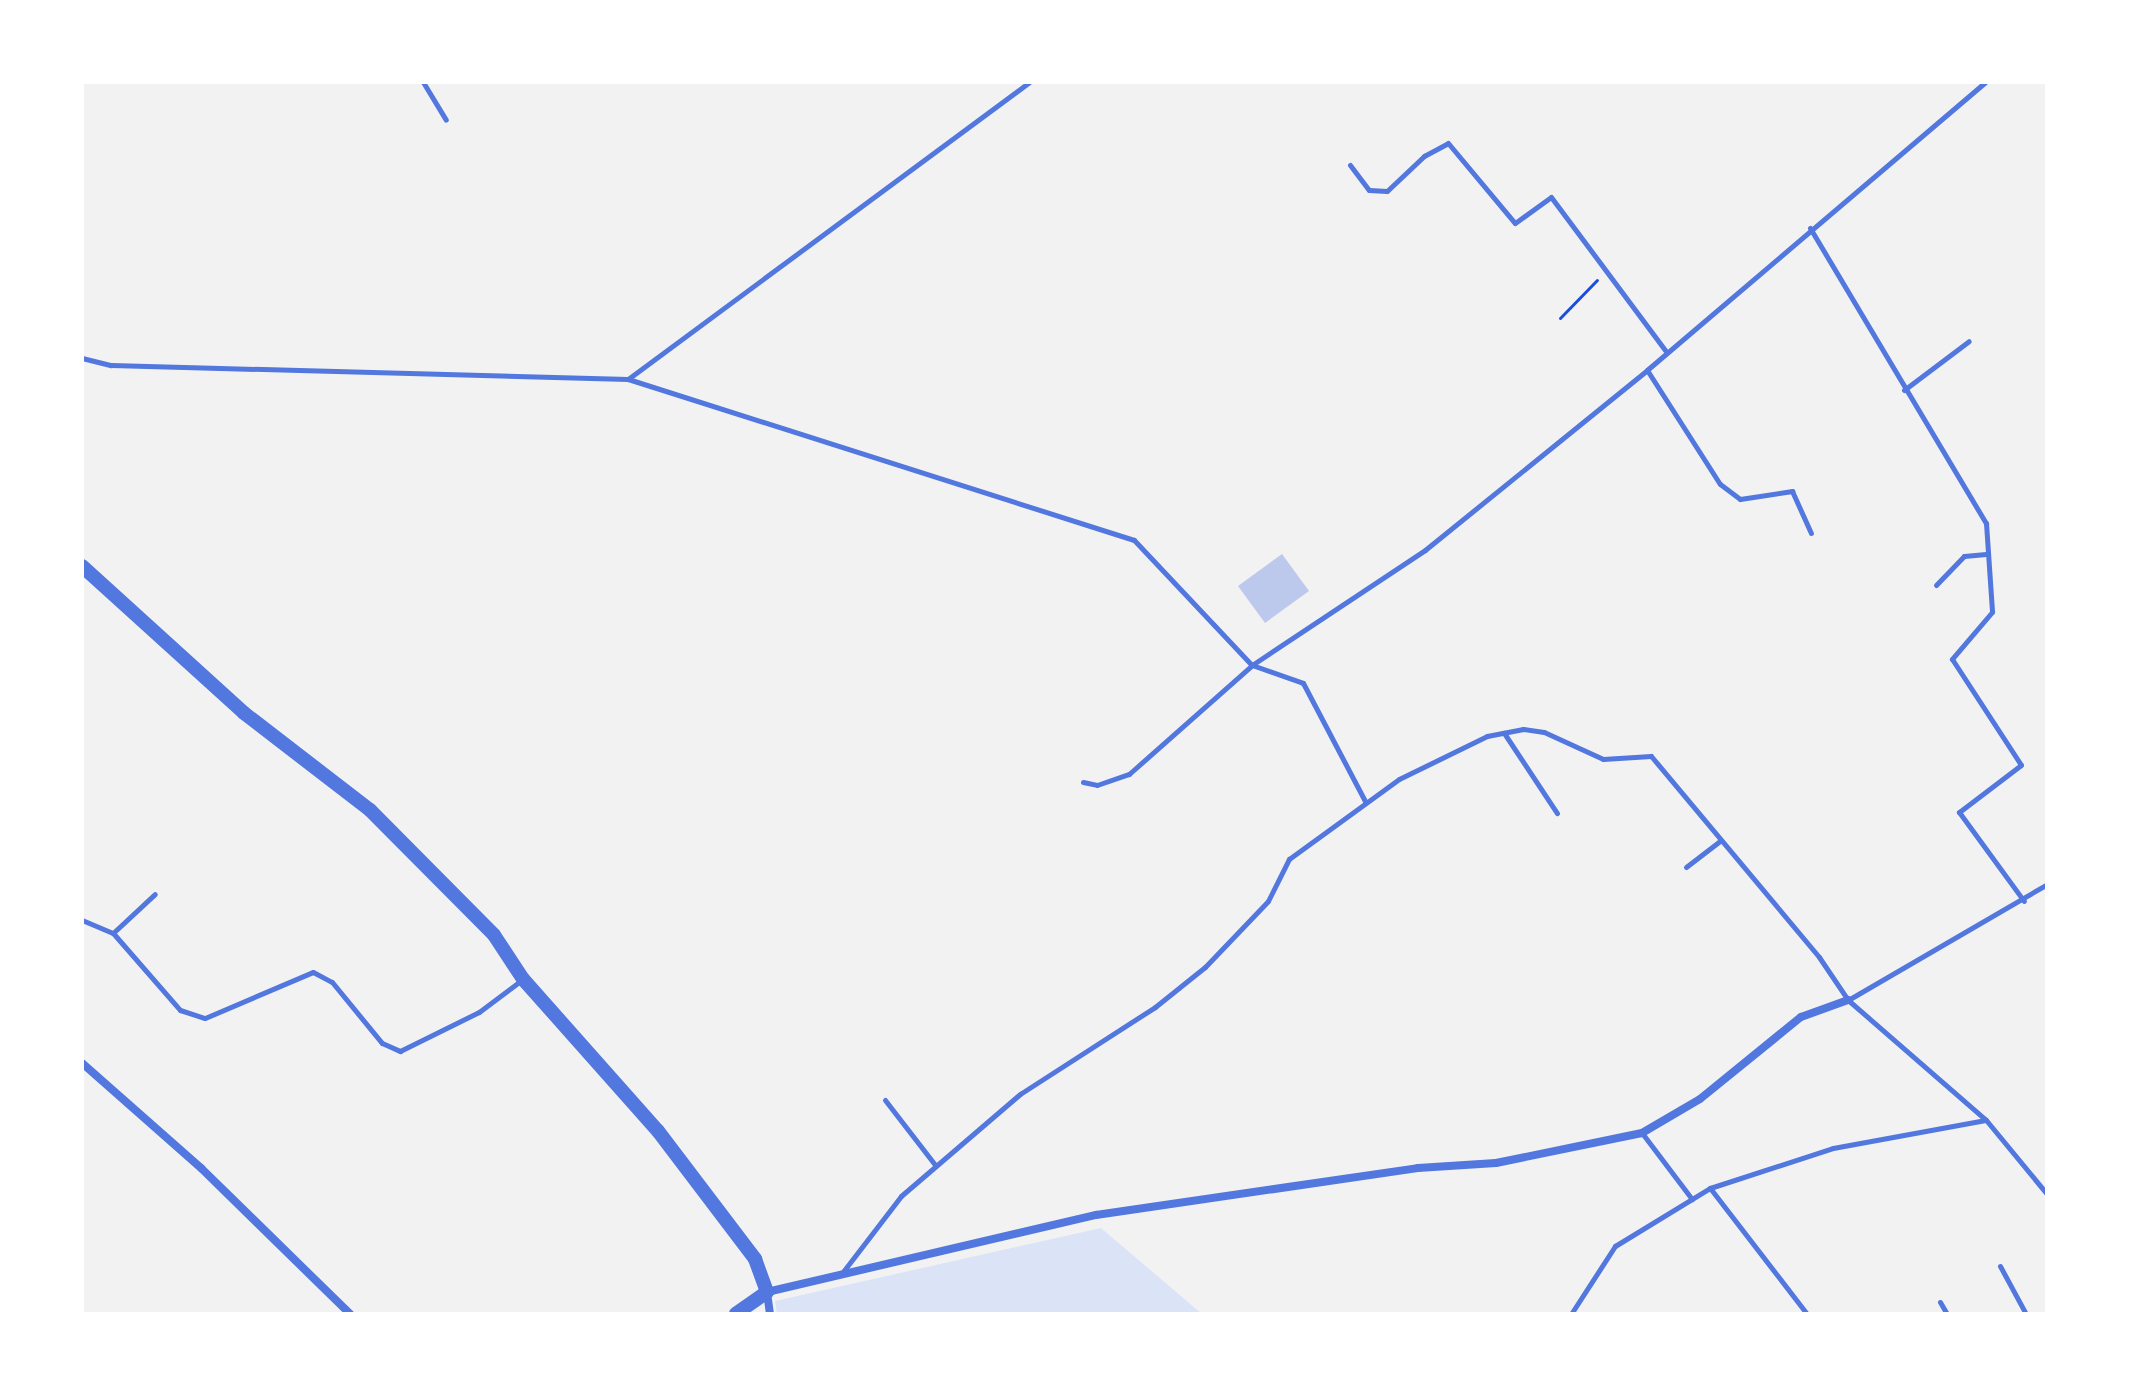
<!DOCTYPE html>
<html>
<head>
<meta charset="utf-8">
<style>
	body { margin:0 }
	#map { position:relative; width:2129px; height:1396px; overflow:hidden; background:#f2f2f2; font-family:"Titillium Web",sans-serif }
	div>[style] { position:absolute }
	.green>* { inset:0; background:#dbe4f7 }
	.building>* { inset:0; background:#bdc9ec }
	.path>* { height:3px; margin:-1.5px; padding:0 1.5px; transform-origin:1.5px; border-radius:1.5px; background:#1d4ed8 }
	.service>* { height:5px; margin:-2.5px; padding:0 2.5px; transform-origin:2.5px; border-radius:2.5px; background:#5277de }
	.minor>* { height:8px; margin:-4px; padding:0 4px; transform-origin:4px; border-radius:4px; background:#5277de }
	.tertiary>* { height:14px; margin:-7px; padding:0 7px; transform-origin:7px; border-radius:7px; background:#5277de }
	span { translate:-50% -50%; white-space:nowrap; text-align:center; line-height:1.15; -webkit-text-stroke:8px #fff; paint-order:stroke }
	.frame { position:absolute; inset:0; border:84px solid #fff; pointer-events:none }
</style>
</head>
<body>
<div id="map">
	<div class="green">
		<i style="clip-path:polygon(1101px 1228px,1202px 1314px,777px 1314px,775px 1301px)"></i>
	</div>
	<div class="building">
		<i style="clip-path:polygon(1282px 554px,1309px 591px,1265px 623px,1238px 586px)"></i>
	</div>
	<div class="path">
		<i style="left:1560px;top:318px;width:53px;rotate:-45.8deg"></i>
	</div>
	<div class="service">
		<i style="left:423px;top:82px;width:44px;rotate:58.8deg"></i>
		<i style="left:1350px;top:165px;width:31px;rotate:53deg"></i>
		<i style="left:1369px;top:190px;width:18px;rotate:3deg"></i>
		<i style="left:1387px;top:191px;width:51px;rotate:-43.4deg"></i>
		<i style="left:1424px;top:156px;width:27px;rotate:-28deg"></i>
		<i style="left:1448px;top:143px;width:104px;rotate:50.1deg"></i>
		<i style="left:1515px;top:223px;width:44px;rotate:-35.8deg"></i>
		<i style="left:1551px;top:197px;width:191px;rotate:53.3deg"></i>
		<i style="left:1810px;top:228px;width:344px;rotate:59.2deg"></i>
		<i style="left:1986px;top:523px;width:89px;rotate:86.1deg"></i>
		<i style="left:1992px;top:612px;width:62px;rotate:130.4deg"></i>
		<i style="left:1952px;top:659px;width:126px;rotate:56.9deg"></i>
		<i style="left:2021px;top:765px;width:78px;rotate:142.8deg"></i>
		<i style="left:1959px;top:812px;width:110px;rotate:53.9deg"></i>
		<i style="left:82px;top:358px;width:30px;rotate:14deg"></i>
		<i style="left:111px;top:365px;width:517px;rotate:1.55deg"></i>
		<i style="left:628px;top:379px;width:531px;rotate:17.65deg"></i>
		<i style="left:1134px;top:540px;width:172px;rotate:46.7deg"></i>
		<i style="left:1252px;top:665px;width:54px;rotate:19.4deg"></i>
		<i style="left:1303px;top:683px;width:133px;rotate:62.3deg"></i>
		<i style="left:1647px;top:370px;width:135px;rotate:57.4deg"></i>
		<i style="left:1720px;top:484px;width:25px;rotate:37deg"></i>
		<i style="left:1740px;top:499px;width:53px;rotate:-8.7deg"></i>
		<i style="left:1792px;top:491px;width:46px;rotate:65.7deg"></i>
		<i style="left:628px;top:379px;width:499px;rotate:-36.5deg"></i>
		<i style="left:1904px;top:390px;width:81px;rotate:-37deg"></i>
		<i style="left:1936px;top:585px;width:40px;rotate:-46deg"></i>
		<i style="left:1964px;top:556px;width:22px;rotate:-5deg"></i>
		<i style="left:1504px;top:733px;width:96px;rotate:56.5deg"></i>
		<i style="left:1083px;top:782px;width:14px;rotate:12deg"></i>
		<i style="left:1097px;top:785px;width:34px;rotate:-19deg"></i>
		<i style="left:1129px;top:774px;width:164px;rotate:-41.5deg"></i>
		<i style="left:1252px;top:665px;width:208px;rotate:-33.6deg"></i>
		<i style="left:1425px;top:550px;width:286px;rotate:-39deg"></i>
		<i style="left:1647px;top:370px;width:444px;rotate:-40.4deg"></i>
		<i style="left:1686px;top:867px;width:44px;rotate:-37.6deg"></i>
		<i style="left:82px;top:920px;width:34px;rotate:23deg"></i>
		<i style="left:113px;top:933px;width:102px;rotate:49deg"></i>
		<i style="left:180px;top:1010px;width:26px;rotate:18deg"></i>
		<i style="left:205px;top:1018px;width:117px;rotate:-23.1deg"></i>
		<i style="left:313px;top:972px;width:21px;rotate:28deg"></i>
		<i style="left:332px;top:982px;width:79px;rotate:50.7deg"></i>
		<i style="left:382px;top:1043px;width:20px;rotate:24deg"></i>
		<i style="left:400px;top:1051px;width:88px;rotate:-26.3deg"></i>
		<i style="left:479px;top:1012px;width:55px;rotate:-36.9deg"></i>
		<i style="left:113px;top:933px;width:57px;rotate:-42.9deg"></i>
		<i style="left:1848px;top:1000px;width:230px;rotate:-30.2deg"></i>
		<i style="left:885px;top:1100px;width:83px;rotate:52.3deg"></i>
		<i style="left:1642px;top:1133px;width:83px;rotate:52.9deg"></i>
		<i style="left:1710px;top:1188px;width:159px;rotate:52.4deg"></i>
		<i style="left:2000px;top:1266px;width:55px;rotate:61.6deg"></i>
		<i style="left:842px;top:1273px;width:97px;rotate:-52.5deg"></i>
		<i style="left:901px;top:1196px;width:157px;rotate:-40.6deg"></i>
		<i style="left:1020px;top:1094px;width:161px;rotate:-32.8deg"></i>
		<i style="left:1155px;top:1007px;width:64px;rotate:-38.7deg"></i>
		<i style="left:1205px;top:967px;width:91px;rotate:-46.3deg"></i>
		<i style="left:1268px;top:901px;width:47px;rotate:-63.4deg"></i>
		<i style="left:1289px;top:859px;width:136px;rotate:-36deg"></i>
		<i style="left:1399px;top:779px;width:98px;rotate:-26deg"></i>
		<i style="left:1487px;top:736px;width:37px;rotate:-11deg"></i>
		<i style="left:1523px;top:729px;width:21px;rotate:8deg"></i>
		<i style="left:1544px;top:732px;width:65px;rotate:24.6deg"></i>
		<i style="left:1603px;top:759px;width:48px;rotate:-3.6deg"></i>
		<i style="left:1651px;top:756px;width:262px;rotate:50.1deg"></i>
		<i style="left:1819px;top:957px;width:52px;rotate:56deg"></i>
		<i style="left:1848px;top:1000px;width:183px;rotate:41deg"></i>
		<i style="left:1986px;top:1120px;width:96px;rotate:50.5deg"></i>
		<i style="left:1940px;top:1302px;width:14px;rotate:60deg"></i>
		<i style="left:1571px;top:1314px;width:81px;rotate:-57.1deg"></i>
		<i style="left:1615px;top:1246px;width:111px;rotate:-31.4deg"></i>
		<i style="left:1710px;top:1188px;width:129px;rotate:-18deg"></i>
		<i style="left:1833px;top:1148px;width:155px;rotate:-10.4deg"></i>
	</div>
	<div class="minor">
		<i style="left:82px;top:1063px;width:159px;rotate:41.4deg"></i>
		<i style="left:201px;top:1168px;width:209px;rotate:44.4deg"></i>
		<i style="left:770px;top:1314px;width:22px;rotate:-98deg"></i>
		<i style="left:767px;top:1292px;width:338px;rotate:-13.2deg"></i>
		<i style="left:1096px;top:1215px;width:325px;rotate:-8.3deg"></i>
		<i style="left:1418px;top:1168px;width:78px;rotate:-3.7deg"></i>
		<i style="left:1496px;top:1163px;width:149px;rotate:-11.6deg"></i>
		<i style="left:1642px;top:1133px;width:67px;rotate:-30.4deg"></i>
		<i style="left:1700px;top:1099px;width:130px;rotate:-39.1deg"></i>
		<i style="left:1801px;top:1017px;width:50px;rotate:-19.9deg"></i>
	</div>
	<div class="tertiary">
		<i style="left:82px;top:566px;width:219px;rotate:42.2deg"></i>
		<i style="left:244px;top:713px;width:159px;rotate:37.6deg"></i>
		<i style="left:370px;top:810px;width:176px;rotate:45.2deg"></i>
		<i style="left:494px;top:935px;width:53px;rotate:56.6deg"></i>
		<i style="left:523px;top:979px;width:203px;rotate:48.4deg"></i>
		<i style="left:658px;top:1131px;width:161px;rotate:52.8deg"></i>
		<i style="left:755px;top:1259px;width:35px;rotate:70deg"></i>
		<i style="left:767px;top:1292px;width:38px;rotate:145deg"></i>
	</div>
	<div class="frame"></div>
</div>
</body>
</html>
